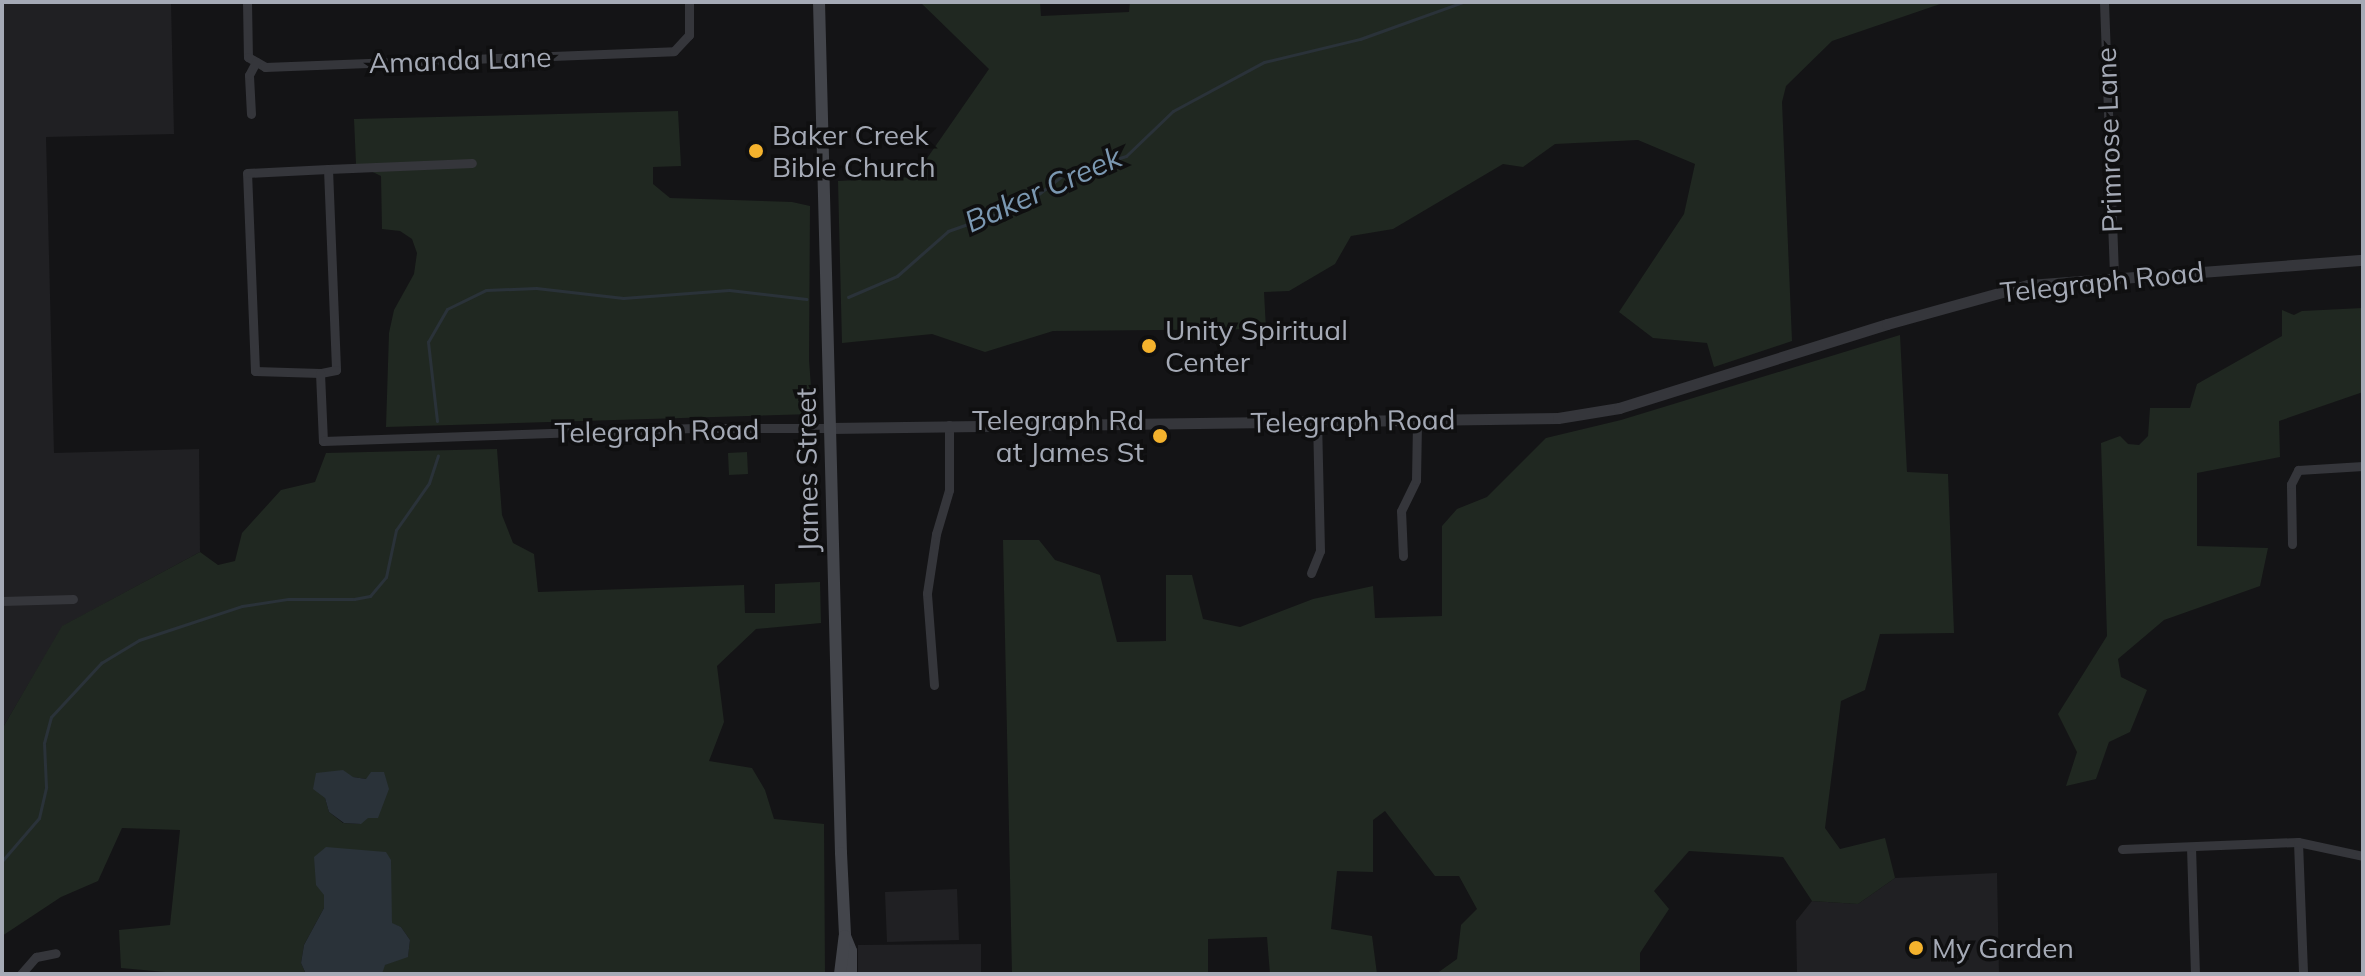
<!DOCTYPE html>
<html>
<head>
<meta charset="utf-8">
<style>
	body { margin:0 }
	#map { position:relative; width:2365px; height:976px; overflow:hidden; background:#141416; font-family:Mulish,sans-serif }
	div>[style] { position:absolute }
	.built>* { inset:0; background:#202023 }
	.green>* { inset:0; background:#202821 }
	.water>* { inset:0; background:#2a3239 }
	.stream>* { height:3px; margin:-1.5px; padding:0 1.5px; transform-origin:1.5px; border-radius:1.5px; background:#2a3239 }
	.minor>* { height:9px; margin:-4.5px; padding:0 4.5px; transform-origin:4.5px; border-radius:4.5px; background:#35363b }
	.tertiary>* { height:11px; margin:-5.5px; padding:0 5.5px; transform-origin:5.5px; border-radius:5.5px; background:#35363b }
	.secondary>* { height:12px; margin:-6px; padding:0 6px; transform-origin:6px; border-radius:6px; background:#43454b }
	.dots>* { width:22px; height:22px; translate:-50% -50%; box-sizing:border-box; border:4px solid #0f0f10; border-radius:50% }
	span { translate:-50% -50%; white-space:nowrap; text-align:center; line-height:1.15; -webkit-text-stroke:7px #0f0f10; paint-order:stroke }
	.street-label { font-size:28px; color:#a5aab6 }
	.poi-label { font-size:28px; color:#a5aab6 }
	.left { translate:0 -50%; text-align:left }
	.right { translate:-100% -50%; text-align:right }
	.water-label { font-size:30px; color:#7b98b2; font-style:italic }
	.frame { position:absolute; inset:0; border:4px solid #a5aab6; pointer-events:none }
</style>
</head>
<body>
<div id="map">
	<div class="built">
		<i style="clip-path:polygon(2px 2px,171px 2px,174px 134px,46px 137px,54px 453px,199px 449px,200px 552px,63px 626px,2px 729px)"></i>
		<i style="clip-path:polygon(1997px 873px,1999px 974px,1797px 974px,1796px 921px,1812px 901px,1858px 904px,1895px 878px)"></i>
		<i style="clip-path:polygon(957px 889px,959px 940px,887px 942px,885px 892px)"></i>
		<i style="clip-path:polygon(981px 944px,981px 974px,858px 974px,858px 945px)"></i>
	</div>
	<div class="green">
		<i style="clip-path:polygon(920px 2px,1040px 2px,1041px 16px,1129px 12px,1130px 2px,1946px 2px,1832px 41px,1786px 86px,1782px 102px,1792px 341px,1714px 367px,1707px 343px,1653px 338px,1619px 312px,1684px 214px,1695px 164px,1638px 140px,1555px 144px,1523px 167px,1503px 164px,1393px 229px,1351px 236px,1335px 264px,1289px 291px,1264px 292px,1266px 329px,1053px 331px,985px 352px,932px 334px,842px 343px,838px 181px,914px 177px,989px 69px)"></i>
		<i style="clip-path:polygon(678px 111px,681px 166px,653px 167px,653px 184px,670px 198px,792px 202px,810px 206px,809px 360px,813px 414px,386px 427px,389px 333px,394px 310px,414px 274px,417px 253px,412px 239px,400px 231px,382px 229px,381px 176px,356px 164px,354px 119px)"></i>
		<i style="clip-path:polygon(2363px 308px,2363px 392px,2279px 421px,2280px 457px,2197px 473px,2197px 546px,2268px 548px,2260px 586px,2164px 620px,2118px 659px,2121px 677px,2147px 690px,2130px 732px,2109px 742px,2096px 779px,2066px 786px,2077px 752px,2058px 714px,2107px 636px,2101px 443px,2120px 436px,2128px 444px,2139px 445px,2148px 436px,2150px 408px,2190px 408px,2197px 384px,2282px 336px,2282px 310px,2294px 315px,2302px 311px)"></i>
		<i style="clip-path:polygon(1900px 335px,1907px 472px,1948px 474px,1954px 633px,1880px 634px,1865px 690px,1841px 701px,1825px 828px,1840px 849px,1885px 838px,1895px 878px,1858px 904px,1812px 901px,1783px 857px,1689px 851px,1654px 891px,1669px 909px,1640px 953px,1640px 974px,1436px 974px,1457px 959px,1461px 925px,1477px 909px,1459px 876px,1435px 876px,1385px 811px,1373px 820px,1373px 872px,1337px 871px,1331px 929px,1372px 936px,1377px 974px,1270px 974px,1267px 937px,1208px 939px,1208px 974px,1012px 974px,1003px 540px,1039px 540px,1055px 560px,1100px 575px,1117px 642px,1166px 641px,1166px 575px,1192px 575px,1203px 619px,1240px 627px,1313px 599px,1373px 586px,1375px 618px,1442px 616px,1442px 526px,1457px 509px,1487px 497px,1546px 438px,1621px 420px)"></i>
		<i style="clip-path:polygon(evenodd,497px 449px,502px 515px,513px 543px,534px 554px,538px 592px,744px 585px,745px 613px,775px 613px,775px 584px,820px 582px,821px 623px,756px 629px,717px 666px,724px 722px,709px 761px,752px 768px,765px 790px,774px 819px,824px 824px,825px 974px,382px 974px,384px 965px,408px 956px,410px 940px,401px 927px,392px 924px,391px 912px,324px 895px,324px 908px,304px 945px,301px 963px,306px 974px,187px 974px,121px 968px,119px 930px,170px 925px,180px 830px,122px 828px,98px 881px,61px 897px,2px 936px,2px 729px,62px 626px,200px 552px,218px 565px,235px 561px,242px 533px,281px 490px,315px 482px,326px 453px,497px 449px,353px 777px,366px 779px,361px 824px,343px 823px,329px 812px,325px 798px,353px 777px)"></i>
		<i style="clip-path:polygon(747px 452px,748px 474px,729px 475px,728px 453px)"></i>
	</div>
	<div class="water">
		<i style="clip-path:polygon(343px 770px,353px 777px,366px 779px,371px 772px,384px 772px,389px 789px,378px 818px,368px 818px,361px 824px,344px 823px,329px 812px,325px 798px,313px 789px,316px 773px)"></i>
		<i style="clip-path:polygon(326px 847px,386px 852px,391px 860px,392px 923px,401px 927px,410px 940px,408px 957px,385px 965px,382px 974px,306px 974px,301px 963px,304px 945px,324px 908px,324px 895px,316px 885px,314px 857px)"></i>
	</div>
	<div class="stream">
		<i style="left:848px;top:297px;width:53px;rotate:-23.2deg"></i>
		<i style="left:897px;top:276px;width:68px;rotate:-41.4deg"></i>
		<i style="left:948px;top:231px;width:84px;rotate:-19.5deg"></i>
		<i style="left:1027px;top:203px;width:44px;rotate:-37.6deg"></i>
		<i style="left:1062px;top:176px;width:67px;rotate:-17.4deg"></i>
		<i style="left:1126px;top:156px;width:65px;rotate:-43.8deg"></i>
		<i style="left:1173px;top:111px;width:103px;rotate:-28.3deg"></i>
		<i style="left:1264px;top:62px;width:99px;rotate:-13.5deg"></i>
		<i style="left:1360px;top:39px;width:109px;rotate:-19.8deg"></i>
		<i style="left:437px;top:421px;width:80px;rotate:-96.5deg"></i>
		<i style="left:428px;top:342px;width:38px;rotate:-60deg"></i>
		<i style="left:447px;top:309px;width:43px;rotate:-26deg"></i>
		<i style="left:486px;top:290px;width:50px;rotate:-2.3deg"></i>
		<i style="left:536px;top:288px;width:88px;rotate:6.6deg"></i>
		<i style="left:623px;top:298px;width:106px;rotate:-4.3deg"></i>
		<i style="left:729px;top:290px;width:78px;rotate:6.7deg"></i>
		<i style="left:2px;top:861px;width:57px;rotate:-49.3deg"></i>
		<i style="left:39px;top:818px;width:32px;rotate:-77deg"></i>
		<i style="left:46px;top:787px;width:44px;rotate:-92.6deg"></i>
		<i style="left:44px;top:743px;width:27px;rotate:-75deg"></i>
		<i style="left:51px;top:717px;width:74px;rotate:-47.2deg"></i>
		<i style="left:101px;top:663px;width:44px;rotate:-31.2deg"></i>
		<i style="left:139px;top:640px;width:108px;rotate:-18.3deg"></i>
		<i style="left:242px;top:606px;width:47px;rotate:-8.7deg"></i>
		<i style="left:288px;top:599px;width:66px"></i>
		<i style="left:354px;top:599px;width:16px;rotate:-11deg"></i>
		<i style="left:370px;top:596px;width:25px;rotate:-50deg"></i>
		<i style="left:386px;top:577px;width:48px;rotate:-78deg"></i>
		<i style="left:396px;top:530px;width:57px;rotate:-54.9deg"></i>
		<i style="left:429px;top:483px;width:29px;rotate:-72deg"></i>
	</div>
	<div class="minor">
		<i style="left:247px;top:2px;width:55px;rotate:89deg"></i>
		<i style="left:248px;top:57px;width:20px;rotate:30deg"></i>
		<i style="left:265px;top:67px;width:409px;rotate:-2.2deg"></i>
		<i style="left:674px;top:51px;width:22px;rotate:-47deg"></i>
		<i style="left:689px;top:35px;width:33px;rotate:-90deg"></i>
		<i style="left:2104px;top:2px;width:276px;rotate:87.9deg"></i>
		<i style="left:251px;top:114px;width:39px;rotate:-93deg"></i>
		<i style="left:249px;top:75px;width:15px;rotate:-62deg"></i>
		<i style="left:328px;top:169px;width:144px;rotate:-2.4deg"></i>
		<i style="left:320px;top:373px;width:65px;rotate:-178.2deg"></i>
		<i style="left:255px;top:371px;width:198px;rotate:-92.3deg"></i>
		<i style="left:247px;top:173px;width:81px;rotate:-2.8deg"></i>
		<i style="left:328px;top:169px;width:201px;rotate:87.7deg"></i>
		<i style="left:336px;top:370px;width:16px;rotate:169deg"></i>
		<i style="left:320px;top:373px;width:68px;rotate:87.5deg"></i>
		<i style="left:323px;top:441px;width:371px;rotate:-2deg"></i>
		<i style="left:694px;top:428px;width:136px"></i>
		<i style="left:2292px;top:544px;width:60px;rotate:-91deg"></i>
		<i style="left:2291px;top:484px;width:16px;rotate:-63deg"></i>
		<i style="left:2298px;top:470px;width:65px;rotate:-3.5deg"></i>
		<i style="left:1403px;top:556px;width:45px;rotate:-92.5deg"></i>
		<i style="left:1401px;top:511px;width:34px;rotate:-64deg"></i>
		<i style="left:1416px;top:480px;width:59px;rotate:-89deg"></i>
		<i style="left:1311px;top:573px;width:24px;rotate:-68deg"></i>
		<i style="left:1320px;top:551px;width:129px;rotate:-91.3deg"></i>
		<i style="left:2px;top:601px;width:71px;rotate:-1.6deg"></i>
		<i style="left:934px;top:685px;width:92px;rotate:-94.4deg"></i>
		<i style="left:927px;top:593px;width:60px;rotate:-81.3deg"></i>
		<i style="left:936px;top:534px;width:46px;rotate:-73.5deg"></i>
		<i style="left:949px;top:490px;width:65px;rotate:-90deg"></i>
		<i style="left:2298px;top:842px;width:132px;rotate:87.8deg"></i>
		<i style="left:2191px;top:847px;width:127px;rotate:88.2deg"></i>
		<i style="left:2122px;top:849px;width:176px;rotate:-2.3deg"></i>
		<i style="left:2298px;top:842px;width:66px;rotate:12.2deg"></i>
		<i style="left:21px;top:974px;width:23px;rotate:-49deg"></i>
		<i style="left:36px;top:957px;width:20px;rotate:-11deg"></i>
	</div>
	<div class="tertiary">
		<i style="left:830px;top:428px;width:728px;rotate:-0.79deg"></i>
		<i style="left:1558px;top:418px;width:62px;rotate:-9.3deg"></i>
		<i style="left:1619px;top:408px;width:281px;rotate:-17.4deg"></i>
		<i style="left:1887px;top:324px;width:146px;rotate:-15.5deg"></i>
		<i style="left:2028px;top:285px;width:336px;rotate:-4.3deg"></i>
	</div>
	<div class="secondary">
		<i style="left:819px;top:2px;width:851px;rotate:88.52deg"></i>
		<i style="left:841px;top:853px;width:83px;rotate:87.2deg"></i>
		<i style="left:845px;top:936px;width:16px;rotate:68deg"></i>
		<i style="left:851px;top:951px;width:23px;rotate:90deg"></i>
		<i style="left:840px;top:974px;width:38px;rotate:-83deg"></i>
	</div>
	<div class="dots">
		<i style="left:756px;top:151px;background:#f4b22d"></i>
		<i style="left:1149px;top:346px;background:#f4b22d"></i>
		<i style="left:1160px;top:436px;background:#f4b22d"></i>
		<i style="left:1916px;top:948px;background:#f4b22d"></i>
	</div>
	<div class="street-label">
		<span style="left:460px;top:60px;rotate:-2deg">Amanda Lane</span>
		<span style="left:2109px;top:140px;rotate:-92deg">Primrose Lane</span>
		<span style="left:2102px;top:282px;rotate:-6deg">Telegraph Road</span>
		<span style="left:1353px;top:421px;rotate:-1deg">Telegraph Road</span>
		<span style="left:657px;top:431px;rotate:-1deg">Telegraph Road</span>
		<span style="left:807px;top:470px;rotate:-91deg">James Street</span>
	</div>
	<div class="poi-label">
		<span class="left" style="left:772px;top:151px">Baker Creek<br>Bible Church</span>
		<span class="left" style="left:1165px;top:346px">Unity Spiritual<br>Center</span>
		<span class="right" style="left:1144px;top:436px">Telegraph Rd<br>at James St</span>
		<span class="left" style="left:1932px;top:948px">My Garden</span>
	</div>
	<div class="water-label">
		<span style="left:1043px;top:189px;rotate:-24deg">Baker Creek</span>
	</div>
	<div class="frame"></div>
</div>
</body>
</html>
